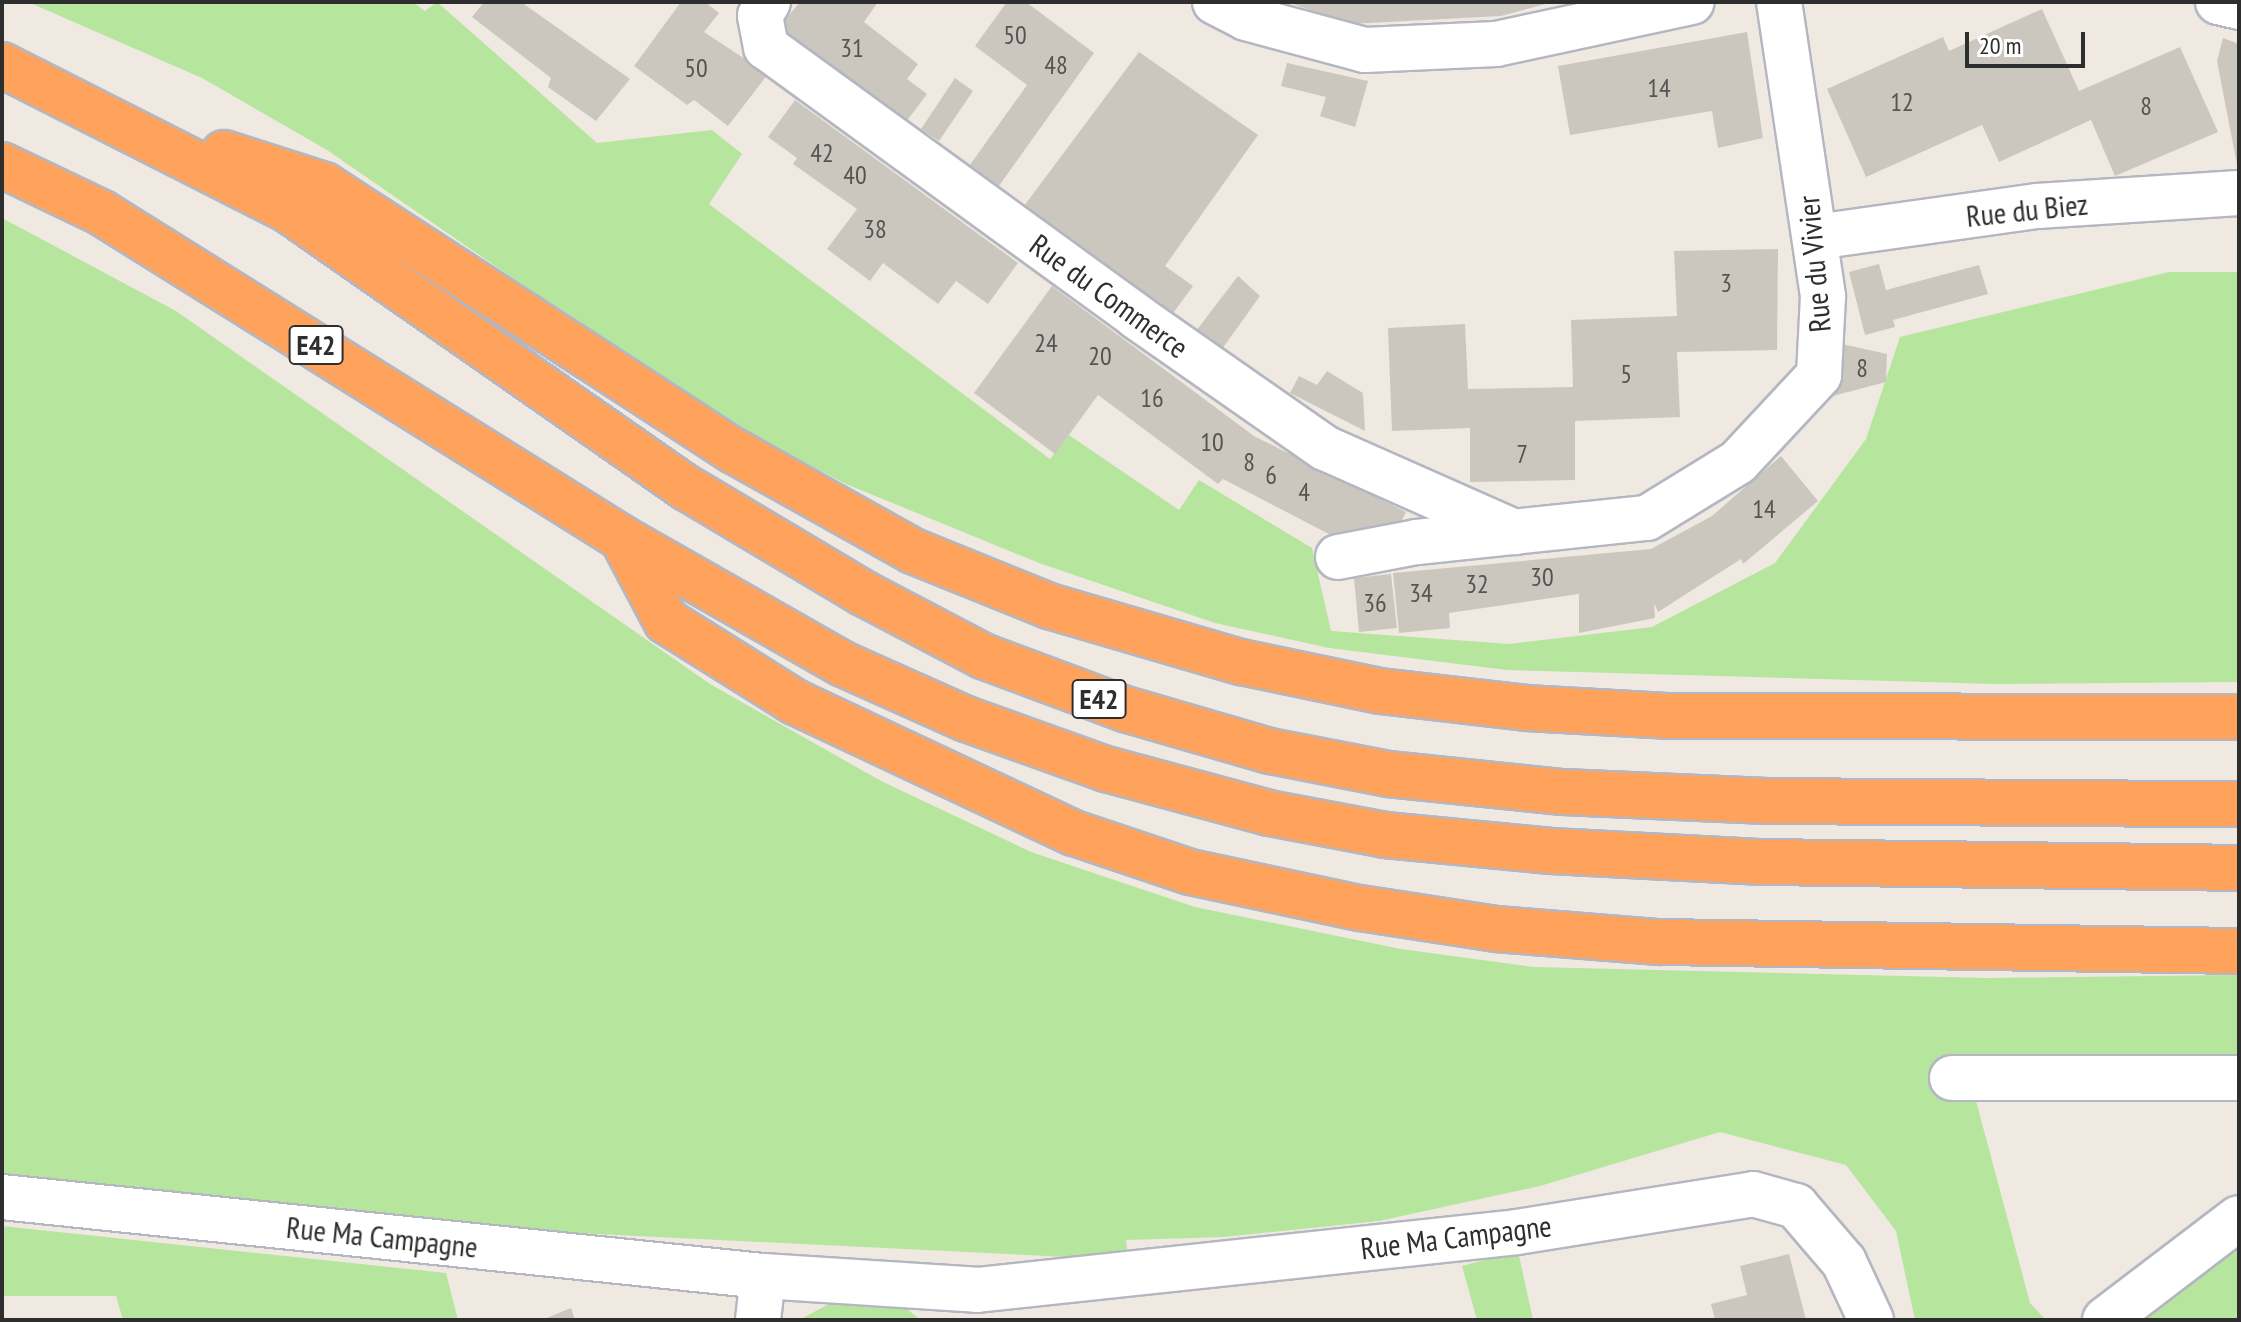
<!DOCTYPE html>
<html>
<head>
<meta charset="utf-8">
<style>
	body { margin:0 }
	#map { position:relative; width:2241px; height:1322px; overflow:hidden; background:#efe9e1; font-family:"PT Sans Narrow",sans-serif }
	div>[style] { position:absolute }
	.green>* { inset:0; background:#b6e59e }
	.building>* { inset:0; background:#cbc7bf }
	.roads { filter:drop-shadow(2px 0 #b4b7c1) drop-shadow(-2px 0 #b4b7c1) drop-shadow(0 2px #b4b7c1) drop-shadow(0 -2px #b4b7c1) }
	.minor>* { height:44px; margin:-22px; padding:0 22px; transform-origin:22px; border-radius:22px; background:#fff }
	.highway>* { height:44px; margin:-22px; padding:0 22px; transform-origin:22px; border-radius:22px; background:#ffa35c }
	span { translate:-50% -50%; white-space:nowrap; text-align:center; line-height:1.15; -webkit-text-stroke:6px #fff; paint-order:stroke }
	.number-label { font-size:26px; color:#555452 }
	.number-label span { -webkit-text-stroke-width:0 }
	.shield-label span { padding:2px 6px; background:#fff; border:2px solid; border-radius:6px; -webkit-text-stroke-width:0 }
	.shield-label { font-size:28px; color:#2e2e2e; font-weight:700 }
	.street-label { font-size:30px; color:#2e2e2e }
	.frame { position:absolute; inset:0; border:4px solid #2e2e2e; pointer-events:none }
	.scale { position:absolute; left:1965px; top:32px; width:120px; height:36px; box-sizing:border-box; border:4px solid #2e2e2e; border-top:0; padding-left:10px; font-size:24px; line-height:28px; white-space:nowrap; color:#2e2e2e; -webkit-text-stroke:6px #fff; paint-order:stroke }
</style>
</head>
<body>
<div id="map">
	<div class="green">
		<i style="clip-path:polygon(28px 2px,413px 2px,425px 11px,437px 2px,597px 143px,712px 130px,742px 154px,709px 204px,1050px 459px,1069px 435px,1179px 510px,1199px 480px,1312px 548px,1331px 631px,1509px 644px,1652px 627px,1775px 563px,1866px 439px,1900px 337px,2169px 272px,2239px 272px,2239px 682px,1994px 684px,1507px 670px,1329px 648px,1215px 623px,1039px 563px,846px 484px,701px 408px,327px 150px,202px 78px)"></i>
		<i style="clip-path:polygon(2px 218px,176px 311px,710px 684px,881px 781px,1031px 852px,1195px 907px,1401px 949px,1534px 967px,1986px 978px,2239px 975px,2239px 1056px,2029px 1054px,1941px 1061px,1975px 1097px,2030px 1303px,2046px 1320px,1915px 1320px,1896px 1231px,1846px 1165px,1720px 1132px,1540px 1186px,1379px 1221px,1223px 1237px,1126px 1240px,1128px 1260px,537px 1231px,2px 1176px)"></i>
		<i style="clip-path:polygon(2239px 1196px,2239px 1320px,2134px 1320px,2205px 1243px)"></i>
		<i style="clip-path:polygon(2px 1226px,446px 1273px,458px 1320px,123px 1320px,116px 1296px,2px 1296px)"></i>
		<i style="clip-path:polygon(1518px 1251px,1533px 1320px,1477px 1320px,1462px 1266px)"></i>
		<i style="clip-path:polygon(846px 1295px,895px 1300px,921px 1320px,799px 1320px)"></i>
	</div>
	<div class="building">
		<i style="clip-path:polygon(484px 2px,521px 2px,630px 79px,596px 121px,548px 87px,551px 78px,472px 17px)"></i>
		<i style="clip-path:polygon(681px 2px,705px 2px,719px 13px,704px 32px,768px 74px,728px 126px,694px 100px,687px 105px,634px 66px)"></i>
		<i style="clip-path:polygon(800px 2px,878px 2px,864px 22px,918px 64px,907px 79px,927px 94px,906px 122px,784px 31px,784px 21px)"></i>
		<i style="clip-path:polygon(1007px 2px,1026px 2px,1094px 53px,996px 190px,967px 169px,1027px 85px,975px 46px)"></i>
		<i style="clip-path:polygon(1288px 2px,1549px 2px,1549px 3px,1501px 16px,1349px 24px)"></i>
		<i style="clip-path:polygon(2042px 9px,2079px 91px,2180px 47px,2218px 132px,2115px 176px,2091px 120px,1999px 162px,1982px 125px,1866px 177px,1827px 89px,1943px 37px,1949px 51px)"></i>
		<i style="clip-path:polygon(1747px 32px,1763px 138px,1718px 148px,1712px 111px,1570px 135px,1558px 66px)"></i>
		<i style="clip-path:polygon(2223px 38px,2239px 44px,2239px 175px,2217px 61px)"></i>
		<i style="clip-path:polygon(1139px 52px,1258px 135px,1165px 266px,1193px 286px,1171px 316px,1024px 206px)"></i>
		<i style="clip-path:polygon(1287px 63px,1368px 81px,1355px 127px,1320px 116px,1326px 97px,1281px 86px)"></i>
		<i style="clip-path:polygon(955px 78px,973px 91px,939px 141px,921px 129px)"></i>
		<i style="clip-path:polygon(795px 100px,1018px 263px,988px 304px,956px 281px,938px 304px,883px 263px,870px 281px,827px 249px,857px 209px,793px 164px,797px 158px,768px 137px)"></i>
		<i style="clip-path:polygon(1778px 249px,1777px 350px,1677px 352px,1680px 417px,1575px 421px,1575px 480px,1470px 482px,1470px 428px,1392px 431px,1388px 328px,1465px 324px,1468px 389px,1573px 387px,1571px 320px,1677px 316px,1674px 251px)"></i>
		<i style="clip-path:polygon(1879px 264px,1886px 290px,1979px 265px,1988px 294px,1893px 320px,1895px 327px,1865px 335px,1849px 272px)"></i>
		<i style="clip-path:polygon(1238px 276px,1260px 296px,1222px 349px,1196px 331px)"></i>
		<i style="clip-path:polygon(1052px 286px,1254px 436px,1406px 512px,1396px 532px,1350px 545px,1223px 479px,1218px 484px,1098px 395px,1055px 454px,974px 393px)"></i>
		<i style="clip-path:polygon(1842px 344px,1887px 354px,1886px 382px,1829px 397px)"></i>
		<i style="clip-path:polygon(1327px 371px,1363px 393px,1365px 431px,1290px 393px,1299px 376px,1317px 385px)"></i>
		<i style="clip-path:polygon(1781px 456px,1818px 501px,1743px 564px,1741px 559px,1658px 612px,1654px 603px,1655px 618px,1579px 633px,1579px 594px,1449px 613px,1450px 628px,1399px 633px,1393px 573px,1651px 549px,1712px 516px)"></i>
		<i style="clip-path:polygon(1391px 574px,1397px 628px,1359px 632px,1354px 578px)"></i>
		<i style="clip-path:polygon(1789px 1254px,1806px 1320px,1715px 1320px,1711px 1304px,1747px 1295px,1740px 1266px)"></i>
		<i style="clip-path:polygon(571px 1308px,575px 1320px,542px 1320px)"></i>
	</div>
	<div class="roads">
		<div class="minor">
			<i style="left:768px;top:2px;width:16px;rotate:120deg"></i>
			<i style="left:760px;top:16px;width:32px;rotate:79deg"></i>
			<i style="left:766px;top:47px;width:459px;rotate:36deg"></i>
			<i style="left:1137px;top:317px;width:229px;rotate:34.9deg"></i>
			<i style="left:1325px;top:448px;width:208px;rotate:23.9deg"></i>
			<i style="left:1215px;top:2px;width:35px;rotate:27deg"></i>
			<i style="left:1246px;top:18px;width:123px;rotate:15.1deg"></i>
			<i style="left:1365px;top:50px;width:131px;rotate:-2.6deg"></i>
			<i style="left:1496px;top:44px;width:200px;rotate:-12.1deg"></i>
			<i style="left:2218px;top:2px;width:22px;rotate:13deg"></i>
			<i style="left:1816px;top:237px;width:223px;rotate:-8deg"></i>
			<i style="left:2037px;top:206px;width:202px;rotate:-3.7deg"></i>
			<i style="left:1338px;top:557px;width:80px;rotate:-10.8deg"></i>
			<i style="left:1417px;top:542px;width:231px;rotate:-6deg"></i>
			<i style="left:1647px;top:518px;width:107px;rotate:-31.6deg"></i>
			<i style="left:1738px;top:462px;width:119px;rotate:-47deg"></i>
			<i style="left:1819px;top:375px;width:79px;rotate:-87.1deg"></i>
			<i style="left:1823px;top:296px;width:297px;rotate:-98.5deg"></i>
			<i style="left:1952px;top:1078px;width:287px"></i>
			<i style="left:2px;top:1197px;width:765px;rotate:5.93deg"></i>
			<i style="left:763px;top:1276px;width:214px;rotate:3.7deg"></i>
			<i style="left:977px;top:1290px;width:543px;rotate:-6.13deg"></i>
			<i style="left:1517px;top:1232px;width:239px;rotate:-9.1deg"></i>
			<i style="left:1753px;top:1194px;width:45px;rotate:15.6deg"></i>
			<i style="left:1796px;top:1206px;width:74px;rotate:49.4deg"></i>
			<i style="left:1844px;top:1262px;width:64px;rotate:65deg"></i>
			<i style="left:758px;top:1320px;width:44px;rotate:-83.5deg"></i>
			<i style="left:2105px;top:1320px;width:168px;rotate:-37.3deg"></i>
		</div>
		<div class="highway">
			<i style="left:2px;top:65px;width:321px;rotate:26.9deg"></i>
			<i style="left:288px;top:210px;width:486px;rotate:34.9deg"></i>
			<i style="left:687px;top:488px;width:205px;rotate:30.8deg"></i>
			<i style="left:863px;top:593px;width:136px;rotate:27.7deg"></i>
			<i style="left:983px;top:656px;width:152px;rotate:20.5deg"></i>
			<i style="left:1125px;top:709px;width:151px;rotate:16.2deg"></i>
			<i style="left:1270px;top:751px;width:120px;rotate:11deg"></i>
			<i style="left:1388px;top:774px;width:176px;rotate:5.9deg"></i>
			<i style="left:1563px;top:792px;width:204px;rotate:2.5deg"></i>
			<i style="left:1767px;top:801px;width:472px;rotate:0.4deg"></i>
			<i style="left:224px;top:153px;width:105px;rotate:17.7deg"></i>
			<i style="left:324px;top:185px;width:489px;rotate:33deg"></i>
			<i style="left:734px;top:451px;width:205px;rotate:29.2deg"></i>
			<i style="left:913px;top:551px;width:147px;rotate:22deg"></i>
			<i style="left:1049px;top:606px;width:200px;rotate:16.3deg"></i>
			<i style="left:1241px;top:662px;width:142px;rotate:11.8deg"></i>
			<i style="left:1380px;top:691px;width:147px;rotate:6.6deg"></i>
			<i style="left:1526px;top:708px;width:141px;rotate:3.2deg"></i>
			<i style="left:1667px;top:716px;width:572px;rotate:0.1deg"></i>
			<i style="left:2px;top:165px;width:111px;rotate:25.6deg"></i>
			<i style="left:102px;top:213px;width:613px;rotate:32.01deg"></i>
			<i style="left:622px;top:538px;width:254px;rotate:29.7deg"></i>
			<i style="left:843px;top:664px;width:135px;rotate:24.1deg"></i>
			<i style="left:966px;top:719px;width:149px;rotate:19.7deg"></i>
			<i style="left:1106px;top:769px;width:169px;rotate:15.1deg"></i>
			<i style="left:1269px;top:813px;width:118px;rotate:10.7deg"></i>
			<i style="left:1385px;top:835px;width:167px;rotate:5.5deg"></i>
			<i style="left:1551px;top:851px;width:208px;rotate:3deg"></i>
			<i style="left:1759px;top:862px;width:480px;rotate:0.7deg"></i>
			<i style="left:622px;top:538px;width:94px;rotate:62.1deg"></i>
			<i style="left:666px;top:621px;width:152px;rotate:32.1deg"></i>
			<i style="left:795px;top:702px;width:308px;rotate:25.2deg"></i>
			<i style="left:1074px;top:833px;width:122px;rotate:18.6deg"></i>
			<i style="left:1190px;top:872px;width:174px;rotate:12deg"></i>
			<i style="left:1360px;top:908px;width:138px;rotate:8.8deg"></i>
			<i style="left:1496px;top:929px;width:164px;rotate:4.6deg"></i>
			<i style="left:1659px;top:942px;width:580px;rotate:0.89deg"></i>
		</div>
	</div>
	<div class="number-label">
		<span style="left:1015px;top:35px">50</span>
		<span style="left:852px;top:48px">31</span>
		<span style="left:1056px;top:65px">48</span>
		<span style="left:696px;top:68px">50</span>
		<span style="left:1659px;top:88px">14</span>
		<span style="left:1902px;top:102px">12</span>
		<span style="left:2146px;top:106px">8</span>
		<span style="left:822px;top:153px">42</span>
		<span style="left:855px;top:175px">40</span>
		<span style="left:875px;top:229px">38</span>
		<span style="left:1726px;top:283px">3</span>
		<span style="left:1046px;top:343px">24</span>
		<span style="left:1100px;top:356px">20</span>
		<span style="left:1862px;top:368px">8</span>
		<span style="left:1626px;top:374px">5</span>
		<span style="left:1152px;top:398px">16</span>
		<span style="left:1212px;top:442px">10</span>
		<span style="left:1522px;top:454px">7</span>
		<span style="left:1249px;top:462px">8</span>
		<span style="left:1271px;top:475px">6</span>
		<span style="left:1304px;top:492px">4</span>
		<span style="left:1764px;top:509px">14</span>
		<span style="left:1542px;top:577px">30</span>
		<span style="left:1477px;top:584px">32</span>
		<span style="left:1421px;top:593px">34</span>
		<span style="left:1375px;top:603px">36</span>
	</div>
	<div class="shield-label">
		<span style="left:316px;top:345px">E42</span>
		<span style="left:1099px;top:699px">E42</span>
	</div>
	<div class="street-label">
		<span style="left:2027px;top:210px;rotate:-6deg">Rue du Biez</span>
		<span style="left:1814px;top:264px;rotate:-95deg">Rue du Vivier</span>
		<span style="left:1109px;top:296px;rotate:36deg">Rue du Commerce</span>
		<span style="left:382px;top:1237px;rotate:6deg">Rue Ma Campagne</span>
		<span style="left:1456px;top:1237px;rotate:-7deg">Rue Ma Campagne</span>
	</div>
	<div class="frame"></div>
	<div class="scale">20 m</div>
</div>
</body>
</html>
